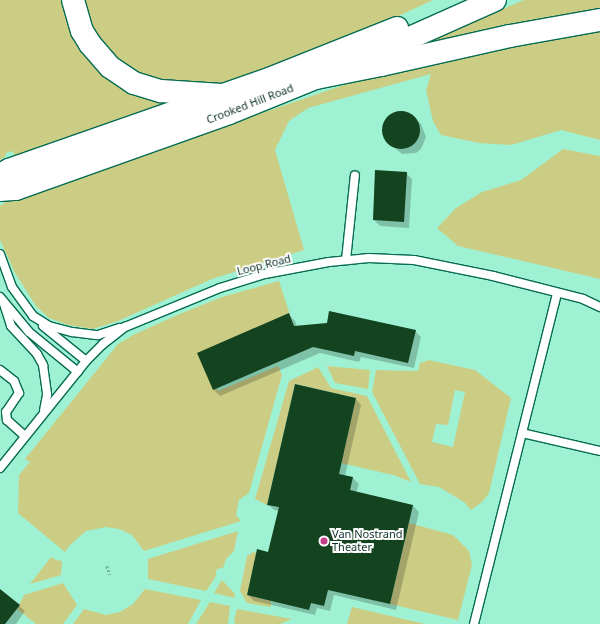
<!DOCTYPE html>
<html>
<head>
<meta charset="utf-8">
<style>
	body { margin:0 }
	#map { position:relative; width:600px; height:624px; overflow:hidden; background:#9ef2d3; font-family:"Noto Sans",sans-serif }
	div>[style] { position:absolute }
	.green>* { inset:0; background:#cccd85 }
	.shadow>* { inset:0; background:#0003 }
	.building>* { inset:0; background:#144320 }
	.round { border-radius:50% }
	.path>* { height:2.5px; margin-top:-1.25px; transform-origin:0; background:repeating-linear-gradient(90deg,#71b69d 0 2px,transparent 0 4px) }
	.roads { filter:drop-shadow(1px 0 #056b52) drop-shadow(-1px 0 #056b52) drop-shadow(0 1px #056b52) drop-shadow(0 -1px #056b52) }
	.service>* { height:8px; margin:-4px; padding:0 4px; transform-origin:4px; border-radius:4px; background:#fff }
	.secondary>* { height:22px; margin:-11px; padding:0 11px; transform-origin:11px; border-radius:11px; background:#fff }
	.motorway>* { height:22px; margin:-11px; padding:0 11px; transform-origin:11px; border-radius:11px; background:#fff }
	.dots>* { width:11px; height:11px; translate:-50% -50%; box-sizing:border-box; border:2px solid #fefefe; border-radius:50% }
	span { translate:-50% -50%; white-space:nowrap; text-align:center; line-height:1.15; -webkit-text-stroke:4px #fefefe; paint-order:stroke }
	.street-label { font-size:11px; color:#0d3126 }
	.poi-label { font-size:11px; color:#0d3126 }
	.left { translate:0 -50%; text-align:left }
</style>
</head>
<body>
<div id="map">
	<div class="green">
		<i style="clip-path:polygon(0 0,64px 0,67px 22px,90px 61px,119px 84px,177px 102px,22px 155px,21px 153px,15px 156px,12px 151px,6px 153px,5px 157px,0 160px)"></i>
		<i style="clip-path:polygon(79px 0,433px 0,353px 37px,247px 78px,208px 85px,160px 83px,120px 67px,91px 35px)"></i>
		<i style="clip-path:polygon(524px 0,600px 0,600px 13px,416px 50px,420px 44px)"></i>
		<i style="clip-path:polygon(600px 28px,600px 140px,561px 130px,511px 145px,479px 143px,441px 135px,433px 121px,426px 90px,431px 74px,308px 108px,289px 121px,275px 150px,304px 250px,212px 279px,118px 321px,93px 329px,68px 325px,49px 318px,36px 306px,15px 273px,0 240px,0 206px,8px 200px,344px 85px,436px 60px)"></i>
		<i style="clip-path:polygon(563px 149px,600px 156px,600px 279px,458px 246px,437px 228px,456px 208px,482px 192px,521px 180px)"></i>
		<i style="clip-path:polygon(279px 281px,290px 315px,201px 354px,218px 391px,278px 366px,282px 375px,249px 493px,239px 500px,236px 515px,241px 521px,144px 551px,132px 535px,119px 529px,106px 527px,86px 531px,70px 545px,65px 552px,18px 513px,19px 475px,30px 462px,25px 459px,118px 344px,135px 334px,182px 313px,222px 297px)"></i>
		<i style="clip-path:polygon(evenodd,429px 360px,475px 370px,511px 398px,489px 493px,482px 502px,471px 510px,464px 502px,439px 487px,420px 484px,372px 392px,376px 370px,418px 371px,420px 363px,429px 360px,455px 390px,465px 392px,453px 447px,432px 442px,436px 424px,448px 425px,455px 390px)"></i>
		<i style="clip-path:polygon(327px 366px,370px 370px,368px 389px,335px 383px)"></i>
		<i style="clip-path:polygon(318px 367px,331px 388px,367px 396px,411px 482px,393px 475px,341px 463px,356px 398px,295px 384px,267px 505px,255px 499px,289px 381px)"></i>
		<i style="clip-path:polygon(409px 523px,453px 535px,469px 551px,472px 565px,458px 620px,390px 604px)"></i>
		<i style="clip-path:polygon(238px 531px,234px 551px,226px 559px,223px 568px,217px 569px,215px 578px,206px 591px,148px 579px,148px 559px)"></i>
		<i style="clip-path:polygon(255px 551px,256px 555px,247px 595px,271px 601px,271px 607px,247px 603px,240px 591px,247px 556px)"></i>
		<i style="clip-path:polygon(51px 557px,56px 560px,62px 561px,61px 575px,30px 584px)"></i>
		<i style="clip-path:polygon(222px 580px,235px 594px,234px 598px,214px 593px)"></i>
		<i style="clip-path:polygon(63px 583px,77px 605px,63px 624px,36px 624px,17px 609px,24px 595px)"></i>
		<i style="clip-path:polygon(145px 589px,201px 600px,188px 624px,73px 624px,84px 609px,106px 615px,120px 612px,133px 604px)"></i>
		<i style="clip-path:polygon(210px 602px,230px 606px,228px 624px,196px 624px)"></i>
		<i style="clip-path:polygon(352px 607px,425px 624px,347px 624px)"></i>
		<i style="clip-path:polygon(237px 609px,292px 619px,280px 624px,235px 624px,234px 620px)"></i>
	</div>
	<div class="shadow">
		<i style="clip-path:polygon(403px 112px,415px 118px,421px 124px,426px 137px,421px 149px,416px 153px,402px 154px,385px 140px,383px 127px,390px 115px)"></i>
		<i style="clip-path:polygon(406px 173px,412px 179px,409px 228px,380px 226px,374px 220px)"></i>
		<i style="clip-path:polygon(289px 315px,295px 321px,297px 327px,415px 331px,421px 337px,414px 368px,361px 357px,359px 362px,320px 353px,220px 396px,214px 390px,198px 353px)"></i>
		<i style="clip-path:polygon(356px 399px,361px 405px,345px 476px,353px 478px,359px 484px,356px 493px,413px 506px,419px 512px,396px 610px,334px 595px,330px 611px,317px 608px,315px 615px,254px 601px,248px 595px,269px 553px,279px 511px,274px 510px,268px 504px)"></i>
		<i style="clip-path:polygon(0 590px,25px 611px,16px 624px,0 624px)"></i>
	</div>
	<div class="building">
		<i class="round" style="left:382px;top:111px;width:38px;height:38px"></i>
		<i style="clip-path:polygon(375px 170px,407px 172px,404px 222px,373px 220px)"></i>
		<i style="clip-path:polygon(329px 311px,416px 330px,408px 363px,355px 351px,354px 356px,313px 347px,213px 390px,197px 353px,289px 313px,294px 326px,327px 323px)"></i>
		<i style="clip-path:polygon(295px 384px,356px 398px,339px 474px,353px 477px,350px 490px,413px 505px,390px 604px,328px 590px,324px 606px,311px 603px,309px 610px,247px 595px,257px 549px,268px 552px,279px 507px,267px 505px)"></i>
		<i style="clip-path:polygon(0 589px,20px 605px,5px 624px,0 624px)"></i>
	</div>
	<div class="path">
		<i style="left:107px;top:566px;width:9px;rotate:72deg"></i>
	</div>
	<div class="roads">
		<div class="service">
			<i style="left:0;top:254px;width:35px;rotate:70deg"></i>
			<i style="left:12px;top:287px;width:36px;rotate:54deg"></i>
			<i style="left:33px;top:316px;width:19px;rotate:32deg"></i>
			<i style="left:49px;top:326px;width:24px;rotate:15deg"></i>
			<i style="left:72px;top:332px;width:26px;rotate:7deg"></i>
			<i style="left:98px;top:335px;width:23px;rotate:-18deg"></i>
			<i style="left:346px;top:260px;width:85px;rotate:-84deg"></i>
			<i style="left:0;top:297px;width:45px;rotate:50.4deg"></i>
			<i style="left:29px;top:332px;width:63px;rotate:39.2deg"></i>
			<i style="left:4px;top:304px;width:23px;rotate:72deg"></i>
			<i style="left:11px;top:326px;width:38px;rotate:47deg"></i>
			<i style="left:37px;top:354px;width:13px;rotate:61deg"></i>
			<i style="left:43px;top:365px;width:30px;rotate:82deg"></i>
			<i style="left:47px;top:395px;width:15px;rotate:101deg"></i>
			<i style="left:43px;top:326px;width:55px;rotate:39.1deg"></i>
			<i style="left:0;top:370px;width:18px;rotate:38deg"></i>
			<i style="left:14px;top:381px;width:13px;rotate:67deg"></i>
			<i style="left:19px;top:393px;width:23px;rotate:124deg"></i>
			<i style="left:6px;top:412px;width:8px;rotate:83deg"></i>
			<i style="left:7px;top:420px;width:24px;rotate:42deg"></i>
			<i style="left:522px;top:433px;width:80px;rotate:13deg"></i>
			<i style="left:0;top:468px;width:137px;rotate:-51.2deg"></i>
			<i style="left:86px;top:361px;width:24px;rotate:-45deg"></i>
			<i style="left:103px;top:344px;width:28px;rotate:-38deg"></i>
			<i style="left:125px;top:327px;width:103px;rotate:-22.3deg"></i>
			<i style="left:220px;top:288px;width:47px;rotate:-17.3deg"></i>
			<i style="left:265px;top:274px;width:65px;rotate:-10.6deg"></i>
			<i style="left:329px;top:262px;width:40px;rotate:-5.7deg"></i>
			<i style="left:369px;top:258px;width:45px;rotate:2.5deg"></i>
			<i style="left:414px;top:260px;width:81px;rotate:11.4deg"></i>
			<i style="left:493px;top:276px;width:93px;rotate:14.3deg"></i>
			<i style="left:583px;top:299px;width:19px;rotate:25deg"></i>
			<i style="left:474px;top:624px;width:341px;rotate:-75.9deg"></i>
		</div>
		<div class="secondary">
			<i style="left:0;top:175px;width:10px;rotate:-29deg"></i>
			<i style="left:9px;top:170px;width:275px;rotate:-19.3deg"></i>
			<i style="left:269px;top:79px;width:138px;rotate:-21.7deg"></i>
			<i style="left:0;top:190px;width:16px;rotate:-4deg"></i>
			<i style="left:16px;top:189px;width:226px;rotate:-19.6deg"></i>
			<i style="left:229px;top:113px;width:149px;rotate:-22.1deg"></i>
			<i style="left:367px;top:57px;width:140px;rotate:-24deg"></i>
		</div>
		<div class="motorway">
			<i style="left:73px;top:0;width:32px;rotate:74deg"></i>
			<i style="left:82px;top:31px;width:15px;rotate:58deg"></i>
			<i style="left:90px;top:44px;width:30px;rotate:49deg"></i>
			<i style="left:110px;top:67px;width:29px;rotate:34deg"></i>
			<i style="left:134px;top:83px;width:28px;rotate:17deg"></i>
			<i style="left:161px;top:91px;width:61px;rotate:3.8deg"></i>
			<i style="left:316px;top:78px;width:66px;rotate:-11.3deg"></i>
			<i style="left:381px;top:65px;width:132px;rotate:-12.7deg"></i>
			<i style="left:510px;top:36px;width:91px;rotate:-10.1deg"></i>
		</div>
	</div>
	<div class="dots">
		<i style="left:324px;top:541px;background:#c03f88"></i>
	</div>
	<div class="street-label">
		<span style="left:250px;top:104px;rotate:-21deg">Crooked Hill Road</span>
		<span style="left:264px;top:265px;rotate:-14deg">Loop Road</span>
	</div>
	<div class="poi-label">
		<span class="left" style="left:332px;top:541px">Van Nostrand<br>Theater</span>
	</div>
</div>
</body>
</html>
